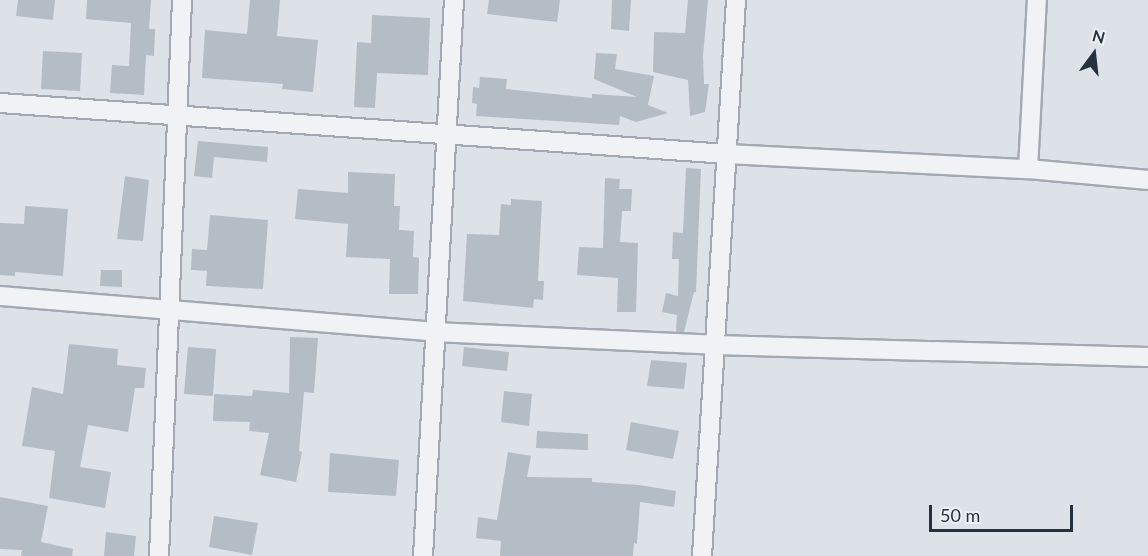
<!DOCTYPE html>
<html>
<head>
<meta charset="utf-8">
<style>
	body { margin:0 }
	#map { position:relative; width:1148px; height:556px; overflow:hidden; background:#dde2e8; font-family:Lato,sans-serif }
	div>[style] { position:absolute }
	.building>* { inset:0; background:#b4bcc5 }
	.roads { filter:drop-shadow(2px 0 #a2a9b2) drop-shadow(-2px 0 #a2a9b2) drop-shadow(0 2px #a2a9b2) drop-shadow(0 -2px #a2a9b2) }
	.street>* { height:18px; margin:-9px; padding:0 9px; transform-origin:9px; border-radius:9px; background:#f0f2f6 }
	span { translate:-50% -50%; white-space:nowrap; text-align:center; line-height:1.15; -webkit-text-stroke:6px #ecf1f5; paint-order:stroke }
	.north { position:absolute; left:1064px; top:24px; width:60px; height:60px; -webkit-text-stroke:4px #ecf1f5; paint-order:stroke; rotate:15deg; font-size:16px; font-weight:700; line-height:24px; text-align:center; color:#26313f }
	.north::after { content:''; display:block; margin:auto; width:21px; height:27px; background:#26313f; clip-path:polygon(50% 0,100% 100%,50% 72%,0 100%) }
	.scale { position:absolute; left:929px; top:505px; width:144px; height:27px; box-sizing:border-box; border:3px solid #26313f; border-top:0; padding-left:8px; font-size:18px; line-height:21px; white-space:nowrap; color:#26313f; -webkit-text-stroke:4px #ecf1f5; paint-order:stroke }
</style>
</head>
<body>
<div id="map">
	<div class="building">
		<i style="clip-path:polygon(18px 0,55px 0,53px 20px,16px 16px)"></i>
		<i style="clip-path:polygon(87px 0,151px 0,149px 29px,155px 29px,154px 56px,146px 55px,144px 95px,110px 93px,112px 65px,129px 66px,131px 23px,86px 19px)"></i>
		<i style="clip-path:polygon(250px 0,280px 0,277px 36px,318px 40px,313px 92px,282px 89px,283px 84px,202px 78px,205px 30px,247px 34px)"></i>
		<i style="clip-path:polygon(489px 0,560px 0,557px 22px,487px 14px)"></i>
		<i style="clip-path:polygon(612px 0,631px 0,629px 31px,611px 29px)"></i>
		<i style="clip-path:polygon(688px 0,708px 0,703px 56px,704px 84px,709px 84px,705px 112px,690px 116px,688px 80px,653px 72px,654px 32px,685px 33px)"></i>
		<i style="clip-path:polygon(372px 15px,430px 18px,428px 75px,377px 73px,375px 108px,354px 107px,357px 42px,371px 43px)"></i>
		<i style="clip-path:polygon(43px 51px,82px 53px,80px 91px,41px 89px)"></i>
		<i style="clip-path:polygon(596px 53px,617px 54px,615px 69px,654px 76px,648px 105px,668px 113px,636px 122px,620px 116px,619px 125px,476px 116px,477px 104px,472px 103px,473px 87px,479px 88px,480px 77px,507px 79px,506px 89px,592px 98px,592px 94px,637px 97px,594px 79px)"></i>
		<i style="clip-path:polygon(198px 141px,268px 147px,267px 162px,214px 157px,212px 178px,194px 176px)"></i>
		<i style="clip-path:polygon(686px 168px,701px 169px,696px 292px,694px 292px,684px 332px,676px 332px,677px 315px,662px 312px,666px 293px,678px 296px,679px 259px,672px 259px,673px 232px,683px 233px)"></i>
		<i style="clip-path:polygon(348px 172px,395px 174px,394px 206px,400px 206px,399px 230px,414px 231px,413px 257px,419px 258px,418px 294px,389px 294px,390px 259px,346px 257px,348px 224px,295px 219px,298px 189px,348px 193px)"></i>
		<i style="clip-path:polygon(125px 176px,149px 180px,143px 241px,117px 239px)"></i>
		<i style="clip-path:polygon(605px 178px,620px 179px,619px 189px,632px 189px,631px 211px,622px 211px,620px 242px,638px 243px,636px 312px,617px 312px,618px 278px,577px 275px,579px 247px,603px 248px)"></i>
		<i style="clip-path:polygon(511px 199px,542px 201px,538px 281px,544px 281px,543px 300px,534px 299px,533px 308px,463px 301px,467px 234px,499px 235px,501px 204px,511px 205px)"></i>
		<i style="clip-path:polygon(25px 206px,68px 209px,63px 276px,15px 272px,15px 276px,0 275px,0 223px,24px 224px)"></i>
		<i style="clip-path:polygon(210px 215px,268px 220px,263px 289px,206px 286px,207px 271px,191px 270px,192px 249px,207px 250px)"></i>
		<i style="clip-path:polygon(101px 270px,122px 270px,122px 287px,100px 286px)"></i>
		<i style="clip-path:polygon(290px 337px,318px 338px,314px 393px,304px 392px,299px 451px,302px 452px,296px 482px,260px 475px,269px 433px,249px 431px,250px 422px,213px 421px,214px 394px,252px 396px,253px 390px,289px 393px)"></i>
		<i style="clip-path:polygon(69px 344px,118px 349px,117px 365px,146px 368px,144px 388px,135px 388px,128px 432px,88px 425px,80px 467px,111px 472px,105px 508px,49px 498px,55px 451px,22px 446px,32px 387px,63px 394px)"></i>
		<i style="clip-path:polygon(188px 347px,216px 349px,213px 396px,184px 394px)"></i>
		<i style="clip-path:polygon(464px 347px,509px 352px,507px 371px,462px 366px)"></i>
		<i style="clip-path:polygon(651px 360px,687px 363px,684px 389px,647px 386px)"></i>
		<i style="clip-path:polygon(504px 391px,532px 394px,529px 426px,501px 422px)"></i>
		<i style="clip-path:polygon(631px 422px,679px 431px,673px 459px,626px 450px)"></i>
		<i style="clip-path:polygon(537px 431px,588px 434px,588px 450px,536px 448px)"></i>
		<i style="clip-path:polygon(508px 452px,531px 456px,527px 477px,592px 478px,592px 482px,639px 485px,676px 491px,674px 507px,640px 502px,637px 544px,634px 543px,633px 556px,500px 556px,501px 541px,476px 538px,478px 517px,497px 520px)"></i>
		<i style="clip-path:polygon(330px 453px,399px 460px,396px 496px,328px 492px)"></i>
		<i style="clip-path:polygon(0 497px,48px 506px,41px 542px,73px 549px,72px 556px,21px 556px,22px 550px,0 549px)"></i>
		<i style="clip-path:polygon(214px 516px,258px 523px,252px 555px,209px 547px)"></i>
		<i style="clip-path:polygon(106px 532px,136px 536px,134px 556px,104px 556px)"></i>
	</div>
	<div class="roads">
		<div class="street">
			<i style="left:0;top:103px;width:729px;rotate:4.01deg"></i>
			<i style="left:727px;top:154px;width:301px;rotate:2.9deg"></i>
			<i style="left:1028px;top:169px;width:121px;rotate:5.2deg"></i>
			<i style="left:1028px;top:169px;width:169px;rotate:-87deg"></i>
			<i style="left:0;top:296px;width:435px;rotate:4.7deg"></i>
			<i style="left:434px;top:332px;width:281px;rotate:2.6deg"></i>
			<i style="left:715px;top:345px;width:433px;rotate:1.6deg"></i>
			<i style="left:159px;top:556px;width:556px;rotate:-87.63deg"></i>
			<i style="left:423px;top:556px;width:557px;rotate:-86.81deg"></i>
			<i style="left:702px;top:556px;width:557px;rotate:-86.5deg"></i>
		</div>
	</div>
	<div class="north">N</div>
	<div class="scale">50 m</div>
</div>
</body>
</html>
